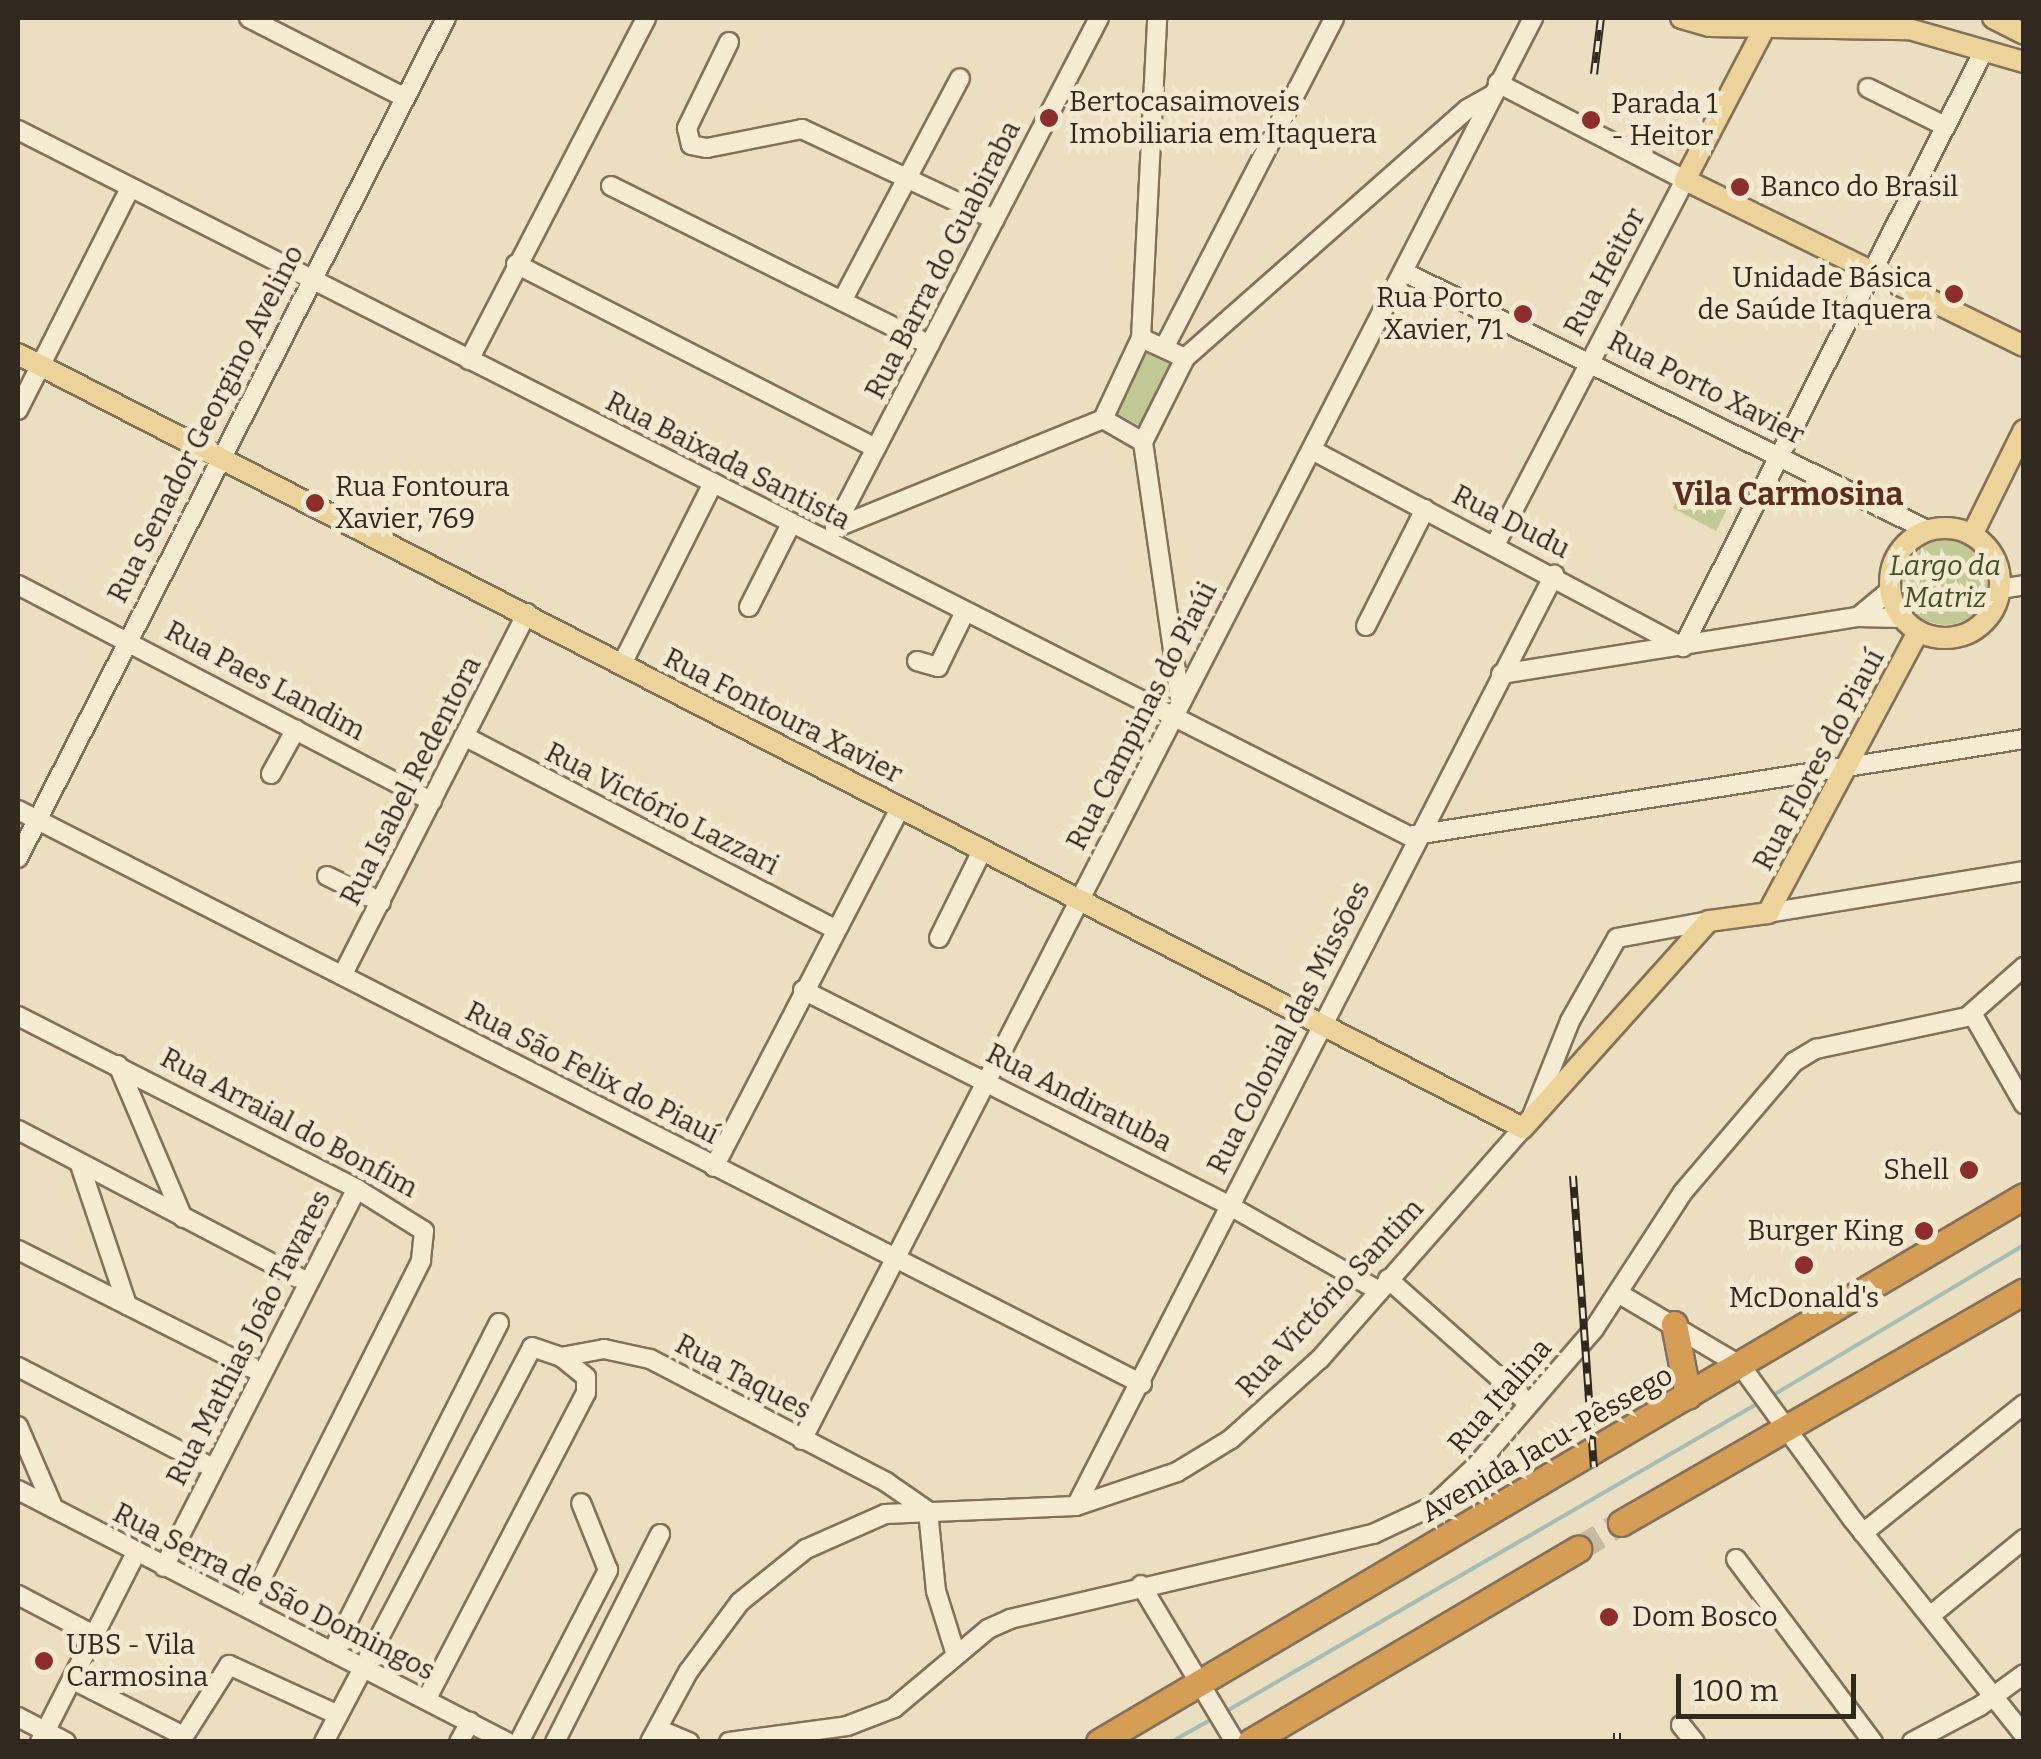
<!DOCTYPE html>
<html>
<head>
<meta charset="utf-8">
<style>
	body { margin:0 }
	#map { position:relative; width:2041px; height:1759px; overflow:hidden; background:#ebdec1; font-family:Bitter,serif }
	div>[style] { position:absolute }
	.green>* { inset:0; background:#c2c896 }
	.round { border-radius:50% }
	.stream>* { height:4px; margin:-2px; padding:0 2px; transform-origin:2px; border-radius:2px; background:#a3bdb6 }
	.highway-tunnel>* { height:25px; margin-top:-12.5px; transform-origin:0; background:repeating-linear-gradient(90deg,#c6baa0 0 25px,transparent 0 37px) }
	.roads { filter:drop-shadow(2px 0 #83705a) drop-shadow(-2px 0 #83705a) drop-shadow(0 2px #83705a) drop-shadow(0 -2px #83705a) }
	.minor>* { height:18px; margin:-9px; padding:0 9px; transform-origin:9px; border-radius:9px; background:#f6ecd3 }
	.major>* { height:20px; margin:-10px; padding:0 10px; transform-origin:10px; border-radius:10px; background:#ecd39a }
	.major>.ring { margin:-10px; padding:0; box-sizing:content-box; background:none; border:20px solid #ecd39a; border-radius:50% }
	.highway>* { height:25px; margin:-12.5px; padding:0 12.5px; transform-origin:12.5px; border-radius:12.5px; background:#d69e55 }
	.rail>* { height:8px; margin-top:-4px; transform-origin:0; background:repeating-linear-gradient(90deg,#f3e9d0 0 11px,#33281d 0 22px); box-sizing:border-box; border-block:2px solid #33281d }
	.dots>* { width:28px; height:28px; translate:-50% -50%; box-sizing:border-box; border:5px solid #f3e9d0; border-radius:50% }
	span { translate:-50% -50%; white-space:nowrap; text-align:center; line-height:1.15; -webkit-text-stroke:9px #f3e9d0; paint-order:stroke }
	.poi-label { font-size:28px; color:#33281d }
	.left { translate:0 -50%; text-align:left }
	.right { translate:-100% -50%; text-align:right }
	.street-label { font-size:28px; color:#33281d }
	.park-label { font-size:28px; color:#444e25; font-style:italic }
	.quarter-label { font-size:32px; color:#5d2c1f; font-weight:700 }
	.frame { position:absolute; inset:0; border:20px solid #33281d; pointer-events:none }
	.scale { position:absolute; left:1676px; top:1674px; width:180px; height:45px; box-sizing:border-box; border:5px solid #33281d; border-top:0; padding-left:12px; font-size:30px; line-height:35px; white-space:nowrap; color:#33281d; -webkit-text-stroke:8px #f3e9d0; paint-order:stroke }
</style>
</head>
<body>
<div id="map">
	<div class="green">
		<i style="clip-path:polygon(1145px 344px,1180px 363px,1146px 429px,1110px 410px)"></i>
		<i style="clip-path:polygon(1687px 481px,1730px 503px,1716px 531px,1673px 508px)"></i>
		<i class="round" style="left:1902px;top:539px;width:86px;height:86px"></i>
	</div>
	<div class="stream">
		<i style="left:1770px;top:1397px;width:296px;rotate:-30.9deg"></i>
		<i style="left:1225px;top:1712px;width:621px;rotate:-30.08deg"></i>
		<i style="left:1171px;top:1742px;width:47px;rotate:-29.3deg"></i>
	</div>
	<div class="highway-tunnel">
		<i style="left:1578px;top:1549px;width:50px;rotate:-31.2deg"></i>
	</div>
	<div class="roads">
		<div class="minor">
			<i style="left:249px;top:18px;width:175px;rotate:27.1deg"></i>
			<i style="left:729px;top:42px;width:96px;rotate:116deg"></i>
			<i style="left:687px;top:128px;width:17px;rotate:77deg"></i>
			<i style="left:691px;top:145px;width:16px;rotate:11deg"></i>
			<i style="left:707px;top:148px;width:97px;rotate:-11.3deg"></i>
			<i style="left:802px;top:129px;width:213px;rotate:25.2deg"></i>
			<i style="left:1868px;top:88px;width:86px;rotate:26.3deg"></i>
			<i style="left:18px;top:130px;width:1560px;rotate:26.91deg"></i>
			<i style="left:1409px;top:836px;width:623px;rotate:-8.96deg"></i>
			<i style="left:611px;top:186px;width:356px;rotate:26.5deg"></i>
			<i style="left:516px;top:264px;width:404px;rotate:27.1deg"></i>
			<i style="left:1404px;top:272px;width:583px;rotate:26.26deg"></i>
			<i style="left:842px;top:301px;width:252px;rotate:-62.1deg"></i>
			<i style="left:1141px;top:338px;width:320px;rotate:-87.1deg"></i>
			<i style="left:1164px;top:348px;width:371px;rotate:-62.7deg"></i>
			<i style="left:1185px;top:358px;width:48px;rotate:-155.6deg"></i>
			<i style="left:1141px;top:338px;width:89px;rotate:115.1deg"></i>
			<i style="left:1103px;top:419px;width:46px;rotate:29.9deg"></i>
			<i style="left:1143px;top:442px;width:94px;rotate:-63.4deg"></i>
			<i style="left:1185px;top:358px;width:376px;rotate:-41.4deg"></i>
			<i style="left:1467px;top:109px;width:29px;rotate:-29deg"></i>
			<i style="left:469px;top:360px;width:385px;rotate:-62.6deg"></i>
			<i style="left:18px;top:410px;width:249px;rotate:-63.2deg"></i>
			<i style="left:1143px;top:442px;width:261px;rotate:81.8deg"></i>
			<i style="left:1312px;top:450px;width:420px;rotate:28deg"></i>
			<i style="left:1683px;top:647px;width:669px;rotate:-63.24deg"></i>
			<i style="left:835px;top:527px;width:573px;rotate:-62.59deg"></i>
			<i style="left:835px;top:528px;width:289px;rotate:-22.1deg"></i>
			<i style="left:1495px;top:545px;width:411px;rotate:-62.5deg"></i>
			<i style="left:1685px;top:180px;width:211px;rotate:-152.6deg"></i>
			<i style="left:18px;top:585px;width:467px;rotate:27.6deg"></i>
			<i style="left:2000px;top:589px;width:24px;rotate:-9deg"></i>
			<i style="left:749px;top:607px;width:93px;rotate:-63.2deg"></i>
			<i style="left:1858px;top:617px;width:40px;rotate:-40deg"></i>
			<i style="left:1366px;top:626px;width:131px;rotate:-63.2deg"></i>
			<i style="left:917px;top:661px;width:22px;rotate:16deg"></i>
			<i style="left:938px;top:667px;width:61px;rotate:-63.9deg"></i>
			<i style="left:622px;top:664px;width:203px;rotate:-63.3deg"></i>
			<i style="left:1501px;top:674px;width:362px;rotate:-9.1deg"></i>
			<i style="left:1858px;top:617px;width:43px;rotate:1.3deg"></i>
			<i style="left:464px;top:736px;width:418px;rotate:27.5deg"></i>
			<i style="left:271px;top:774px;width:51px;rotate:-60.9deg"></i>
			<i style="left:18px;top:810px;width:1262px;rotate:27.05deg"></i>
			<i style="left:18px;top:858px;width:943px;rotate:-63deg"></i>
			<i style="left:327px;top:876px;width:60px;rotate:25.7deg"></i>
			<i style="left:1768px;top:913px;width:259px;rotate:-9.3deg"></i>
			<i style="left:939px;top:938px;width:97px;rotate:-63.7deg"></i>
			<i style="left:343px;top:974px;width:405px;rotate:-63deg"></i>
			<i style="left:803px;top:990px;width:479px;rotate:26.8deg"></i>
			<i style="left:1230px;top:1206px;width:172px;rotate:29.7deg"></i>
			<i style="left:1973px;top:1015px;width:103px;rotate:60.2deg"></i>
			<i style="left:18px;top:1016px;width:381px;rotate:27deg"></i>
			<i style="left:357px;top:1189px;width:79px;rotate:32.1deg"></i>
			<i style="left:424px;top:1231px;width:30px;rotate:96deg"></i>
			<i style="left:421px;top:1261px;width:387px;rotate:116.7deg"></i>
			<i style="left:118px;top:1065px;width:166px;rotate:67deg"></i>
			<i style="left:1532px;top:1116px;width:102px;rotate:-68.2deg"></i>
			<i style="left:1570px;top:1021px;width:95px;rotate:-60.5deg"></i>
			<i style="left:1617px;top:938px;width:94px;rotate:-10.5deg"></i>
			<i style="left:18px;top:1130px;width:327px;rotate:27.7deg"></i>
			<i style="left:80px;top:1165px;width:148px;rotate:71.4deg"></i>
			<i style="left:714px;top:1167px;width:404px;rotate:-62.6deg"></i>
			<i style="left:18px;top:1250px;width:273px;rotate:26.8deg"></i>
			<i style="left:1388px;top:1279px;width:188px;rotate:41.6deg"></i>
			<i style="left:1618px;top:1293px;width:143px;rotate:30.7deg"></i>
			<i style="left:1741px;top:1366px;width:190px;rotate:54deg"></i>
			<i style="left:1853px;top:1520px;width:275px;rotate:51.5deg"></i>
			<i style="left:18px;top:1367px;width:220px;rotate:27.4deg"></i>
			<i style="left:18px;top:1426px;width:90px;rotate:66.6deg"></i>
			<i style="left:802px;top:1440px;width:1599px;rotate:-62.79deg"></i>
			<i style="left:18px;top:1490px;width:550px;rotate:27.26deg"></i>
			<i style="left:1076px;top:1506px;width:1047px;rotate:-62.82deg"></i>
			<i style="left:928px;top:1511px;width:80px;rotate:84.3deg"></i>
			<i style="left:936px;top:1591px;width:67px;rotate:72.6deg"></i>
			<i style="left:1863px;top:1533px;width:206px;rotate:-38.7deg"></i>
			<i style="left:1736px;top:1559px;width:229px;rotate:53.2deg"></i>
			<i style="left:164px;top:1567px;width:424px;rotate:-63deg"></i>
			<i style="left:1141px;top:1585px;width:183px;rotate:59.1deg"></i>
			<i style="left:18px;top:1595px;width:86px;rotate:27.8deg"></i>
			<i style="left:1930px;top:1616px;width:122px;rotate:-39.3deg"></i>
			<i style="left:332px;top:1652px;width:369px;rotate:-63.1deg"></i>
			<i style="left:73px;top:1680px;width:124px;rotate:26.8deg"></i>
			<i style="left:184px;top:1736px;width:84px;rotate:-57.6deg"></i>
			<i style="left:229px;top:1665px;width:120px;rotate:24.6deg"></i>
			<i style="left:426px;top:1700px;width:346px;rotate:-62.5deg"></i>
			<i style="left:586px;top:1393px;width:16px;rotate:-90deg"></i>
			<i style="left:586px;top:1377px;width:32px;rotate:-141deg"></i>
			<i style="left:18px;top:1717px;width:54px;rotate:27.5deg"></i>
			<i style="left:1681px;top:1725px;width:22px;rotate:51deg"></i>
			<i style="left:658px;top:1729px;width:34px;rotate:23deg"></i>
			<i style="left:40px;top:1742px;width:212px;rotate:-63.1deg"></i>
			<i style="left:324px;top:1742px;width:446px;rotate:-62.2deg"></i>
			<i style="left:532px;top:1347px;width:31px;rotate:19deg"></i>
			<i style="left:561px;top:1357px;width:44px;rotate:-10.5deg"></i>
			<i style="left:604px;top:1349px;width:47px;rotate:12.3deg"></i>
			<i style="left:650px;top:1359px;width:266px;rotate:27.5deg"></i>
			<i style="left:886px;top:1482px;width:51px;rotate:34.6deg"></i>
			<i style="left:459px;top:1742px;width:23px;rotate:-61deg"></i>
			<i style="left:519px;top:1742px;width:194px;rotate:-62.6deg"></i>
			<i style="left:608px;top:1570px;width:72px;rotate:-111.9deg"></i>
			<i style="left:555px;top:1742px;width:233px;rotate:-63.2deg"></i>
			<i style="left:650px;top:1742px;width:80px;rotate:-61.5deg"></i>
			<i style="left:688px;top:1672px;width:87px;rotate:-53.4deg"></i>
			<i style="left:740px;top:1602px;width:85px;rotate:-38.8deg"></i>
			<i style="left:806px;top:1549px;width:86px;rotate:-23.9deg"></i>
			<i style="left:885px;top:1514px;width:191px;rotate:-2.4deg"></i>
			<i style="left:1076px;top:1506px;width:107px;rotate:-18.6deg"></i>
			<i style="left:1177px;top:1472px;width:63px;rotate:-31.4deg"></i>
			<i style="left:1231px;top:1439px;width:120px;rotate:-42deg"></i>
			<i style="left:1320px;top:1359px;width:308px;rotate:-48.7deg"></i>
			<i style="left:729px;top:1742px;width:119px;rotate:-7.7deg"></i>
			<i style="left:847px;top:1726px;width:50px;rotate:-21deg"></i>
			<i style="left:894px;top:1708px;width:123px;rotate:-40deg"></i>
			<i style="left:988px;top:1629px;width:24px;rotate:-24deg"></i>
			<i style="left:1010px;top:1619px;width:373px;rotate:-13.2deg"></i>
			<i style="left:1373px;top:1534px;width:66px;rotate:-25deg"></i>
			<i style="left:1433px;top:1506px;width:57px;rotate:-42.9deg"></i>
			<i style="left:1475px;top:1467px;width:182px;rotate:-49.2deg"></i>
			<i style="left:1594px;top:1329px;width:163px;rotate:-57deg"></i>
			<i style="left:1683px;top:1192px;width:171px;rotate:-49.5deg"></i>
			<i style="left:1794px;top:1062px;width:26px;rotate:-31deg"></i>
			<i style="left:1816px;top:1049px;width:154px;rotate:-12deg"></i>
			<i style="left:1967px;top:1017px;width:76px;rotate:-41.3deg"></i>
			<i style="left:1912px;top:1742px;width:77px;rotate:-27.9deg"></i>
			<i style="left:1980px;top:1706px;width:54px;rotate:-36deg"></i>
		</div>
		<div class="major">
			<i style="left:1681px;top:18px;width:29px;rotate:16deg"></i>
			<i style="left:1709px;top:26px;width:200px;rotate:0.9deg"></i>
			<i style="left:1909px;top:29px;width:120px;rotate:16deg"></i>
			<i style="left:1993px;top:18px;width:35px;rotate:27deg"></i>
			<i style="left:1766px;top:25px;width:175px;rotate:117.6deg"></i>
			<i style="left:1685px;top:180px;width:377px;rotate:26.1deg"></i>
			<i style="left:18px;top:354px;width:1692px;rotate:27.22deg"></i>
			<i style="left:1523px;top:1128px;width:278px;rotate:-48.1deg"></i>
			<i style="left:1709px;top:921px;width:60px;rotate:-7.7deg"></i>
			<i style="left:1768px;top:913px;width:319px;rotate:-61.9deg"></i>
			<i class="ring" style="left:1890px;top:528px;width:90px;height:90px"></i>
			<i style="left:1972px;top:535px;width:117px;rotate:-63.7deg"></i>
		</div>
		<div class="highway">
			<i style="left:1674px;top:1324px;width:73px;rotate:79deg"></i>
			<i style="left:1621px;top:1523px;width:465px;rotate:-29.9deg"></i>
			<i style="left:1099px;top:1742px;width:1074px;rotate:-30.55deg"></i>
			<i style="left:1250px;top:1742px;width:381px;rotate:-30.5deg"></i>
		</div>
	</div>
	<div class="rail">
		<i style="left:1594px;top:74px;width:56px;rotate:-82.9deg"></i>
		<i style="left:1573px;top:1176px;width:292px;rotate:85.9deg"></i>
		<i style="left:1617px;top:1733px;width:9px;rotate:90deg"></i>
	</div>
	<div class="dots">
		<i style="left:1049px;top:118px;background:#8e2d2e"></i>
		<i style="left:1591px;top:120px;background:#8e2d2e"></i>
		<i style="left:1740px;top:187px;background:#8e2d2e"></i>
		<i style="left:1954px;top:294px;background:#8e2d2e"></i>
		<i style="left:1523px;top:314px;background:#8e2d2e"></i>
		<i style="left:315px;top:503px;background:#8e2d2e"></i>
		<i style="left:1969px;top:1170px;background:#8e2d2e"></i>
		<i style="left:1924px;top:1231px;background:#8e2d2e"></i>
		<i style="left:1804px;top:1265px;background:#8e2d2e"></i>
		<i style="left:1609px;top:1617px;background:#8e2d2e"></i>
		<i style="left:44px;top:1661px;background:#8e2d2e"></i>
	</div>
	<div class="poi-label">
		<span class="left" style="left:1069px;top:118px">Bertocasaimoveis<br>Imobiliaria em Itaquera</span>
		<span class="left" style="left:1611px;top:120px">Parada 1<br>- Heitor</span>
		<span class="left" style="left:1760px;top:187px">Banco do Brasil</span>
		<span class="right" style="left:1932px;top:294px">Unidade Básica<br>de Saúde Itaquera</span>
		<span class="right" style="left:1503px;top:314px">Rua Porto<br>Xavier, 71</span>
		<span class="left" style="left:335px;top:503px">Rua Fontoura<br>Xavier, 769</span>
		<span class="right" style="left:1949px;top:1170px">Shell</span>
		<span class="right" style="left:1904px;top:1231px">Burger King</span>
		<span style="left:1804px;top:1298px">McDonald's</span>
		<span class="left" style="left:1632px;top:1617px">Dom Bosco</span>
		<span class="left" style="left:66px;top:1661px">UBS - Vila<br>Carmosina</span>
	</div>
	<div class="street-label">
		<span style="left:943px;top:260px;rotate:-63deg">Rua Barra do Guabiraba</span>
		<span style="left:1605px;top:272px;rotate:-62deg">Rua Heitor</span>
		<span style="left:1706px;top:388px;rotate:27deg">Rua Porto Xavier</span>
		<span style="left:206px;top:424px;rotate:-63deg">Rua Senador Georgino Avelino</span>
		<span style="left:728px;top:461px;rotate:27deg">Rua Baixada Santista</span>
		<span style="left:1511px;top:522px;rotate:27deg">Rua Dudu</span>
		<span style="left:265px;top:681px;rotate:28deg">Rua Paes Landim</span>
		<span style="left:783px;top:716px;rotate:27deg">Rua Fontoura Xavier</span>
		<span style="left:1142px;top:716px;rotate:-63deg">Rua Campinas do Piaúi</span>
		<span style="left:1819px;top:760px;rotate:-62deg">Rua Flores do Piauí</span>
		<span style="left:411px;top:781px;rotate:-63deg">Rua Isabel Redentora</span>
		<span style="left:662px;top:809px;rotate:27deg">Rua Victório Lazzari</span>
		<span style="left:1289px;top:1028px;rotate:-63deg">Rua Colonial das Missões</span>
		<span style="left:592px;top:1073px;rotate:27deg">Rua São Felix do Piauí</span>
		<span style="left:1079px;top:1098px;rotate:27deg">Rua Andiratuba</span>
		<span style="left:289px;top:1123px;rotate:28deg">Rua Arraial do Bonfim</span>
		<span style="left:1330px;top:1298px;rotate:-47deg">Rua Victório Santim</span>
		<span style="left:249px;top:1338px;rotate:-63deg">Rua Mathias João Tavares</span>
		<span style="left:743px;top:1377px;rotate:28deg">Rua Taques</span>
		<span style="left:1500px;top:1396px;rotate:-49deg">Rua Italina</span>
		<span style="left:1547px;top:1444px;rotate:-30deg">Avenida Jacu-Pêssego</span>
		<span style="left:274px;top:1592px;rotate:27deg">Rua Serra de São Domingos</span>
	</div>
	<div class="park-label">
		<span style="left:1945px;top:582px">Largo da<br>Matriz</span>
	</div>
	<div class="quarter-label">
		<span style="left:1788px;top:494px">Vila Carmosina</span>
	</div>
	<div class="frame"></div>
	<div class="scale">100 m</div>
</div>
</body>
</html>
